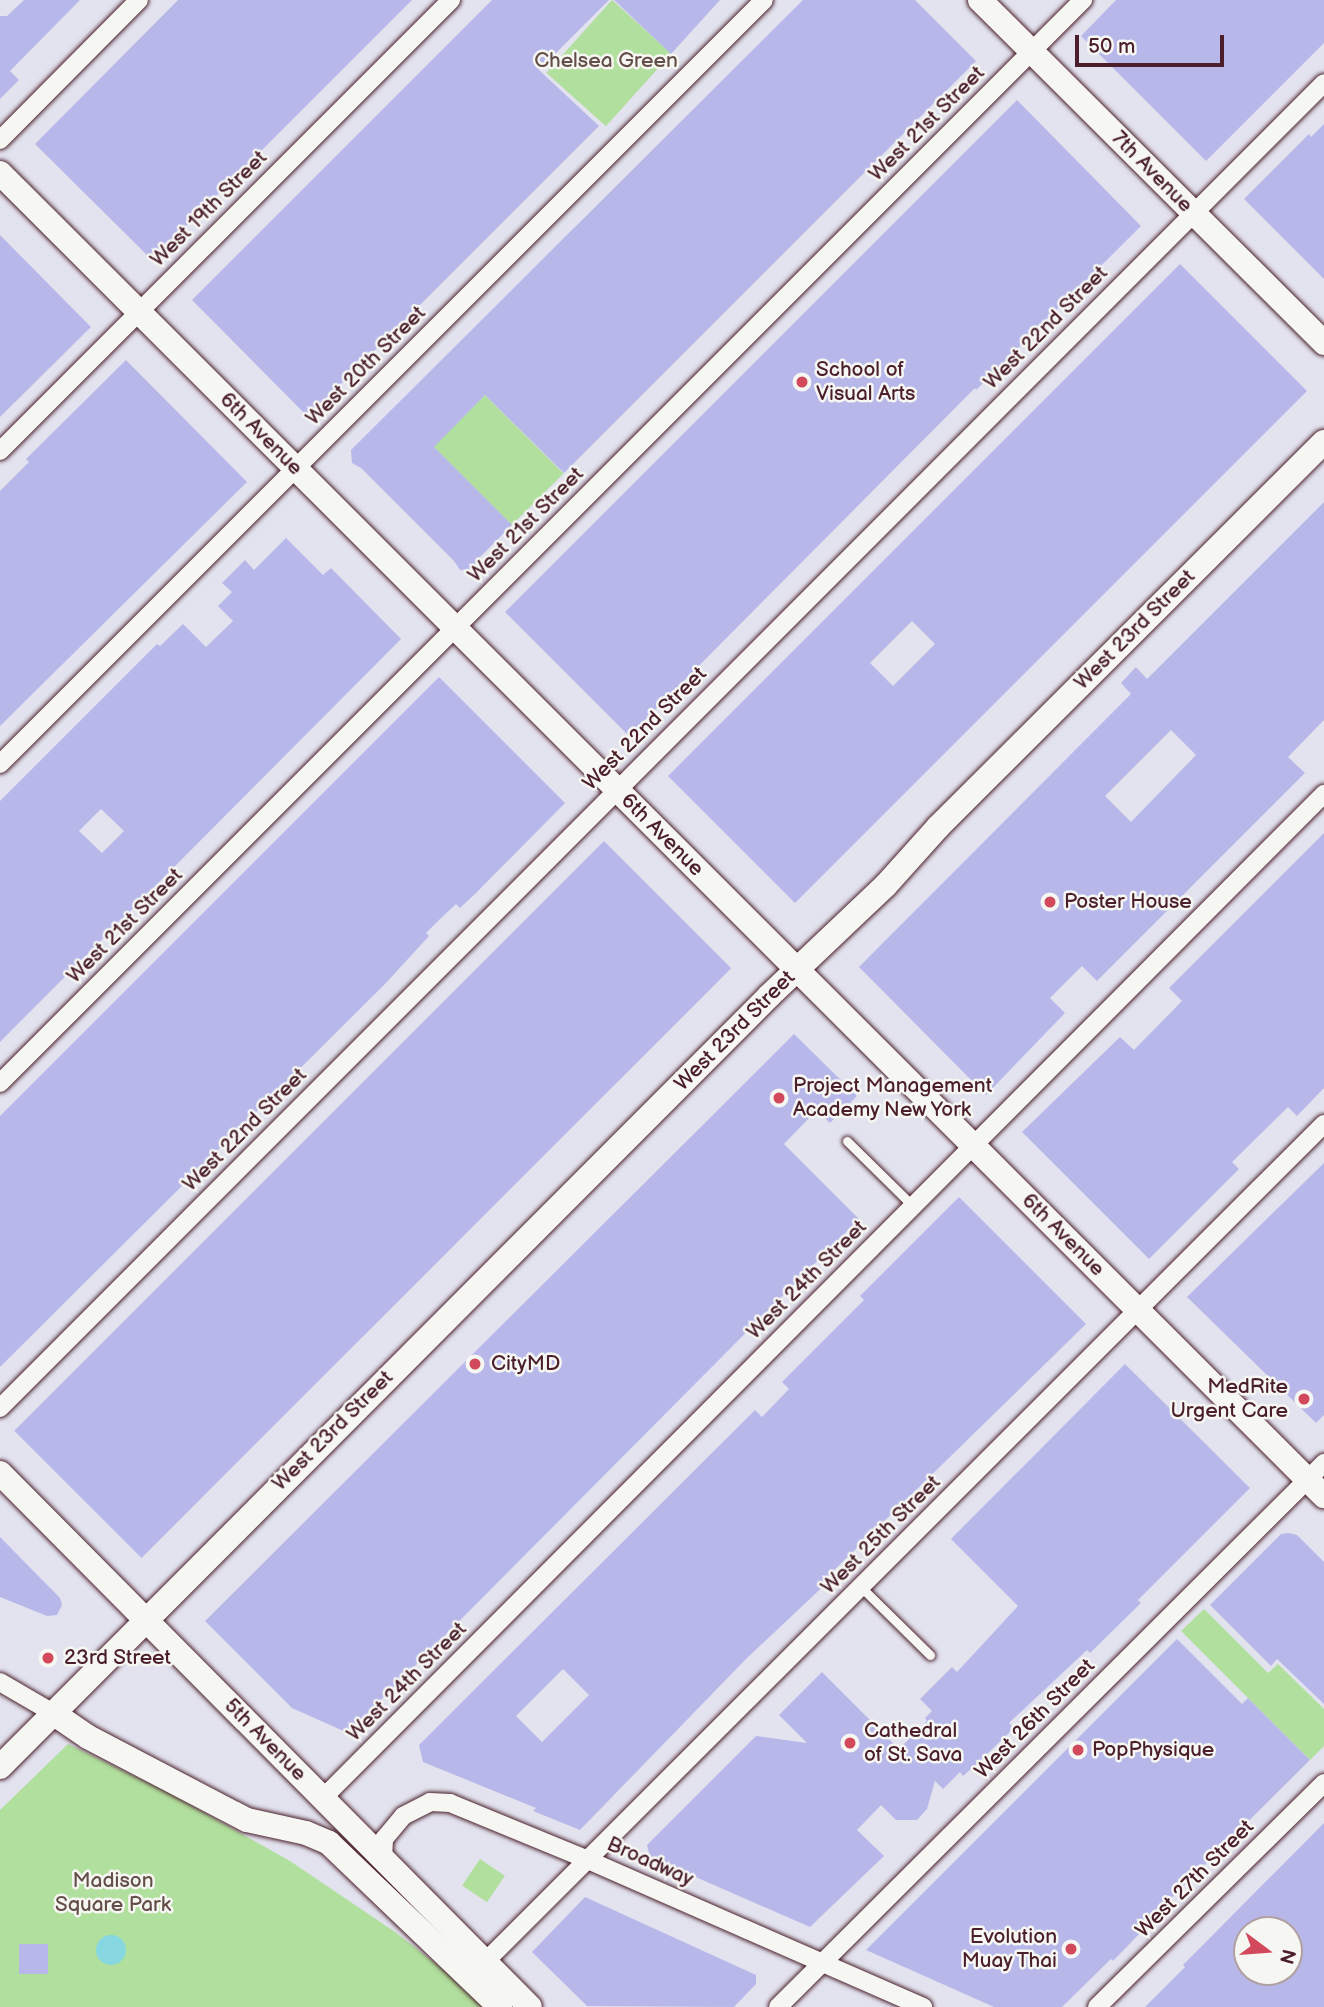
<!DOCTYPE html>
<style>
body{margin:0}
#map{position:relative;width:1324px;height:2007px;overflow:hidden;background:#e3e3ef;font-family:"Balsamiq Sans",sans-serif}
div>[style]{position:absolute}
.green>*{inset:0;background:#b1df9d;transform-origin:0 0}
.water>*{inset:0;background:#86d7df}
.round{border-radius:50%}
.building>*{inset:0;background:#b7b8e9;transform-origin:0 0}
.roads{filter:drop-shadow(0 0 2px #4a1f2b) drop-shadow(0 0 2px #4a1f2b)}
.lane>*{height:9px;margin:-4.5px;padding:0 4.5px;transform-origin:4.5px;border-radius:4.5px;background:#f6f6f2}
.street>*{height:18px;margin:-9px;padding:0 9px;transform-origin:9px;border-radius:9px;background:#f6f6f2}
.secondary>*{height:24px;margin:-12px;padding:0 12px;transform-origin:12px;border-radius:12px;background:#f6f6f2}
.dots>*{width:19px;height:19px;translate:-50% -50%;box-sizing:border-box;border:4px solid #f6f6f2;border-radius:50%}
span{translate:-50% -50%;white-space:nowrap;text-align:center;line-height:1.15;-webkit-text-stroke:5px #f6f6f2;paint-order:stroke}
.park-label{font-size:21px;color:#644f48}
.street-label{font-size:21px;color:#4a1f2b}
.poi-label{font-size:21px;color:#4a1f2b}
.left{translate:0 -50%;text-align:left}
.right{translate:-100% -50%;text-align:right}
.north{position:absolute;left:1233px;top:1916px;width:70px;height:70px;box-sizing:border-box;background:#f6f6f2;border:2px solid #b1a0a2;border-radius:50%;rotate:106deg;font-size:19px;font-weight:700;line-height:28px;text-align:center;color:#4a1f2b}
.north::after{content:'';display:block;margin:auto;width:24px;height:32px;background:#d1495b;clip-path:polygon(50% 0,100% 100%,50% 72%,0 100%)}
.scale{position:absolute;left:1075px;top:35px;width:149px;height:32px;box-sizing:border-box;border:4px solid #4a1f2b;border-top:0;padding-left:9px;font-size:21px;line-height:24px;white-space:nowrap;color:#4a1f2b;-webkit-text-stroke:5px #f6f6f2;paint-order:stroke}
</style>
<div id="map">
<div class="green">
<div style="left:612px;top:0;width:80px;height:98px;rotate:42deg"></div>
<div style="left:485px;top:395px;width:111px;height:73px;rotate:45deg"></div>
<div style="clip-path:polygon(1204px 1609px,1268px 1673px,1278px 1664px,1324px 1709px,1324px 1746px,1310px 1760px,1181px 1631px)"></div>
<div style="clip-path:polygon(68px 1744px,169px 1793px,290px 1861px,395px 1932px,492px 2007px,0 2007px,0 1810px)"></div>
<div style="left:480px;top:1859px;width:30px;height:32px;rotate:34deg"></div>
</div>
<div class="water">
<div class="round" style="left:96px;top:1935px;width:30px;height:30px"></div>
</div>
<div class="building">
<div style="clip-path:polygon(24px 0,80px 0,10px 71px,19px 80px,0 99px,0 16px,7px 16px)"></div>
<div style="clip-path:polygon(178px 0,412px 0,152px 260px,35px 144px)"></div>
<div style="clip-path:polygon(492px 0,609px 0,539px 70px,599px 126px,308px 417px,192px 300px)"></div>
<div style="clip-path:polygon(614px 0,720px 0,671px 54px)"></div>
<div style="clip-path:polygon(803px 0,915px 0,976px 61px,564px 473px,485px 395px,434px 447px,512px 525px,477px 560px,473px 569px,460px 570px,454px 561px,361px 468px,352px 463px,351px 450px)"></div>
<div style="clip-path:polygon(1116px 0,1324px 0,1324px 43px,1206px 161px,1081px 36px)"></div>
<div style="clip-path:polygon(1017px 100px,1141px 226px,976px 390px,975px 388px,629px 736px,505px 612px)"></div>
<div style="clip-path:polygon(1324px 124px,1324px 279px,1244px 199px,1309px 134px,1311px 137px)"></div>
<div style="clip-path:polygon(0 235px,91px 327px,0 417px)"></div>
<div style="clip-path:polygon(evenodd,1180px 264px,1307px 391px,795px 903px,668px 776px,1180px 264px,912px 621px,935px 644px,893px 686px,870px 663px,912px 621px)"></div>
<div style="clip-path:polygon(126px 360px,247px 482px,0 726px,0 491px,29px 462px,26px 459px)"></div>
<div style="clip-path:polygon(evenodd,1324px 502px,1324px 720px,1288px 757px,1305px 773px,1097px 981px,1082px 966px,1050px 998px,1065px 1013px,986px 1095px,859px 967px,1131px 694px,1121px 683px,1136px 667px,1147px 679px,1324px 502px,1171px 730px,1196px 755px,1131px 822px,1105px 796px,1171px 730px)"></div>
<div style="clip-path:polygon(evenodd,286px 538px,323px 575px,331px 568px,401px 639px,0 1042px,0 801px,157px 644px,160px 646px,183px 624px,206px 647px,233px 621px,218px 606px,232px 592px,222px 583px,245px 560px,254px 570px,286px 538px,101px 809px,124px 831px,102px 853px,79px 831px,101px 809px)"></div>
<div style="clip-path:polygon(439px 677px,565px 803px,476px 893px,460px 908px,456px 904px,440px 919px,426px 933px,429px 936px,386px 983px,0 1367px,0 1116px)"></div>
<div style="clip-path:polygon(1324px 833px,1324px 1088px,1297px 1116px,1288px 1107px,1232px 1162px,1239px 1169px,1149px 1259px,1022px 1132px,1120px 1037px,1134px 1050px,1182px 1001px,1169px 988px)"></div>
<div style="left:604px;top:841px;width:180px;height:834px;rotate:45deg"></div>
<div style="clip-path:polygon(794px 1034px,857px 1096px,830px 1123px,817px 1110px,784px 1144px,859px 1219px,348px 1733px,292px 1708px,205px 1621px)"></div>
<div style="clip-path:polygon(1324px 1163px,1324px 1415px,1316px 1423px,1187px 1297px)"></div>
<div style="clip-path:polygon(evenodd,959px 1197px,1086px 1324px,827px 1577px,830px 1580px,747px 1658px,580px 1830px,533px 1811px,536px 1808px,423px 1762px,419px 1745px,755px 1410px,762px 1417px,789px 1389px,782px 1382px,864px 1300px,860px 1296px,959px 1197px,563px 1669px,589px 1695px,542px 1742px,516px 1716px,563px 1669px)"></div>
<div style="clip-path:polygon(1125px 1364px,1250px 1488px,1138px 1600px,1141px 1603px,1090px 1653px,1087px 1650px,1009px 1723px,1014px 1728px,980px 1761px,963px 1776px,960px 1772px,943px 1789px,935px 1781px,927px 1809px,917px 1820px,896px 1820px,881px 1805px,857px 1830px,884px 1856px,810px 1927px,650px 1857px,647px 1845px,756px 1736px,807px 1743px,779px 1715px,822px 1672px,899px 1749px,927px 1721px,925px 1718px,932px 1711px,920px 1699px,952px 1667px,957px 1672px,1018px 1606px,951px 1539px)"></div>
<div style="clip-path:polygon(1289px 1533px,1297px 1535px,1324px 1562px,1324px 1704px,1277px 1659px,1271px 1666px,1210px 1605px,1281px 1534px)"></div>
<div style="clip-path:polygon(0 1537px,60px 1598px,62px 1605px,57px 1615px,47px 1616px,0 1597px)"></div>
<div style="clip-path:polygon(1177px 1639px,1242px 1704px,1248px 1698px,1310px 1760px,1144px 1925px,1146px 1927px,1113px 1961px,1111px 1959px,1062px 2007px,994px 2007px,866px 1950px)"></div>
<div style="clip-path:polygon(evenodd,1324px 1823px,1324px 2007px,1145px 2007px,1185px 1967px,1183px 1965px,1324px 1823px,1247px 1930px,1289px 1930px,1289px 1972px,1247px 1972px,1247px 1930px)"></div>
<div style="clip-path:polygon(585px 1897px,756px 1975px,756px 1984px,734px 2007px,587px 2006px,532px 1952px)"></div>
<div style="left:19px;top:1944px;width:29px;height:30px"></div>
</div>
<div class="roads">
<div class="lane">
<div style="left:847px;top:1141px;width:93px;rotate:44.6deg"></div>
<div style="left:861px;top:1587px;width:97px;rotate:44.6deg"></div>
</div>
<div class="street">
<div style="left:0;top:140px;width:197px;rotate:-45.2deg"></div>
<div style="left:0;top:451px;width:638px;rotate:-45deg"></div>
<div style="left:0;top:764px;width:1080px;rotate:-45deg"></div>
<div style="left:0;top:1083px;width:1532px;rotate:-45deg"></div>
<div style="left:0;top:1408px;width:1873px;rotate:-45.02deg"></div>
<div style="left:0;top:1682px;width:61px;rotate:30.3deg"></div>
<div style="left:323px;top:1798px;width:1418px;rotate:-45.09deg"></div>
<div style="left:383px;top:1859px;width:20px;rotate:-87deg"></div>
<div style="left:384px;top:1839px;width:30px;rotate:-50deg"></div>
<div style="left:403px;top:1816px;width:30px;rotate:-27deg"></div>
<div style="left:430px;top:1802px;width:20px;rotate:3deg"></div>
<div style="left:450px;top:1803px;width:149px;rotate:22.4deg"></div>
<div style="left:588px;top:1860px;width:366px;rotate:23.7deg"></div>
<div style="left:477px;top:1970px;width:1197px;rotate:-44.97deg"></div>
<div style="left:778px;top:2007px;width:771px;rotate:-44.89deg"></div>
<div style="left:1097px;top:2007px;width:319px;rotate:-44.6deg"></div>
</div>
<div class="secondary">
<div style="left:980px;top:0;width:486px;rotate:44.9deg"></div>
<div style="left:0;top:173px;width:1872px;rotate:44.98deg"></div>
<div style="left:0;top:1473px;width:752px;rotate:45.22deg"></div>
<div style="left:53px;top:1713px;width:42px;rotate:34.4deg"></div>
<div style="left:88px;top:1737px;width:179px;rotate:27.6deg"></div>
<div style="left:247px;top:1820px;width:60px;rotate:12.4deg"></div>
<div style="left:306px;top:1833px;width:25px;rotate:23deg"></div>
<div style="left:329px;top:1843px;width:237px;rotate:43.8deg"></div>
<div style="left:0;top:1767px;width:1089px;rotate:-45.07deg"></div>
<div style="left:769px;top:996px;width:161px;rotate:-43.5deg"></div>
<div style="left:886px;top:885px;width:78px;rotate:-48.1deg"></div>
<div style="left:938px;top:827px;width:545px;rotate:-44.93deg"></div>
</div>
</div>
<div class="dots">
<div style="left:802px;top:382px;background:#d1495b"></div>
<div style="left:1050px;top:902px;background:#d1495b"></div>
<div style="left:779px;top:1098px;background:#d1495b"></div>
<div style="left:475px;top:1364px;background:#d1495b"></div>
<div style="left:1304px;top:1399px;background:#d1495b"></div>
<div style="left:48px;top:1658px;background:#d1495b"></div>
<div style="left:850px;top:1743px;background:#d1495b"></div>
<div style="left:1078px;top:1750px;background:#d1495b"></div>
<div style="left:1071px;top:1949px;background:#d1495b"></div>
</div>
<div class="park-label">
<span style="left:606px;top:61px">Chelsea Green</span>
<span style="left:113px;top:1893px">Madison<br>Square Park</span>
</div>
<div class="street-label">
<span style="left:927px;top:124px;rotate:-45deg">West 21st Street</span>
<span style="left:1152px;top:172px;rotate:45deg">7th Avenue</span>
<span style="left:209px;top:209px;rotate:-45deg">West 19th Street</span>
<span style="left:1046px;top:328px;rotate:-45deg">West 22nd Street</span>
<span style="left:366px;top:366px;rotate:-45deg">West 20th Street</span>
<span style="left:261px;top:434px;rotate:45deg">6th Avenue</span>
<span style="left:526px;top:525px;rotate:-45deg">West 21st Street</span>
<span style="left:1135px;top:630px;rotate:-45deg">West 23rd Street</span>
<span style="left:645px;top:729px;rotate:-45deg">West 22nd Street</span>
<span style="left:662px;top:835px;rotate:45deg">6th Avenue</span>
<span style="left:125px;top:926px;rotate:-45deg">West 21st Street</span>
<span style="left:735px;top:1031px;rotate:-45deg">West 23rd Street</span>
<span style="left:245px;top:1130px;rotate:-45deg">West 22nd Street</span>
<span style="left:1063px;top:1235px;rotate:45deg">6th Avenue</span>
<span style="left:807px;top:1280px;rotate:-45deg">West 24th Street</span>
<span style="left:333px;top:1431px;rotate:-45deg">West 23rd Street</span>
<span style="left:881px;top:1535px;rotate:-45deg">West 25th Street</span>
<span style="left:407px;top:1682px;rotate:-45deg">West 24th Street</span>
<span style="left:1035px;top:1719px;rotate:-45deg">West 26th Street</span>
<span style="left:265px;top:1740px;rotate:45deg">5th Avenue</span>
<span style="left:650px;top:1862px;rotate:24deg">Broadway</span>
<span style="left:1195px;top:1879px;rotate:-45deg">West 27th Street</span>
</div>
<div class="poi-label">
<span class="left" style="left:816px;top:382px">School of<br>Visual Arts</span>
<span class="left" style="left:1064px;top:902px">Poster House</span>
<span class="left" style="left:793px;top:1098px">Project Management<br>Academy New York</span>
<span class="left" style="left:491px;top:1364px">CityMD</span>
<span class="right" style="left:1288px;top:1399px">MedRite<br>Urgent Care</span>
<span class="left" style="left:64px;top:1658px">23rd Street</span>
<span class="left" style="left:864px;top:1743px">Cathedral<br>of St. Sava</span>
<span class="left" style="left:1092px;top:1750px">PopPhysique</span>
<span class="right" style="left:1057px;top:1949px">Evolution<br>Muay Thai</span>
</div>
<div class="north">N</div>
<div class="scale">50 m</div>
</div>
